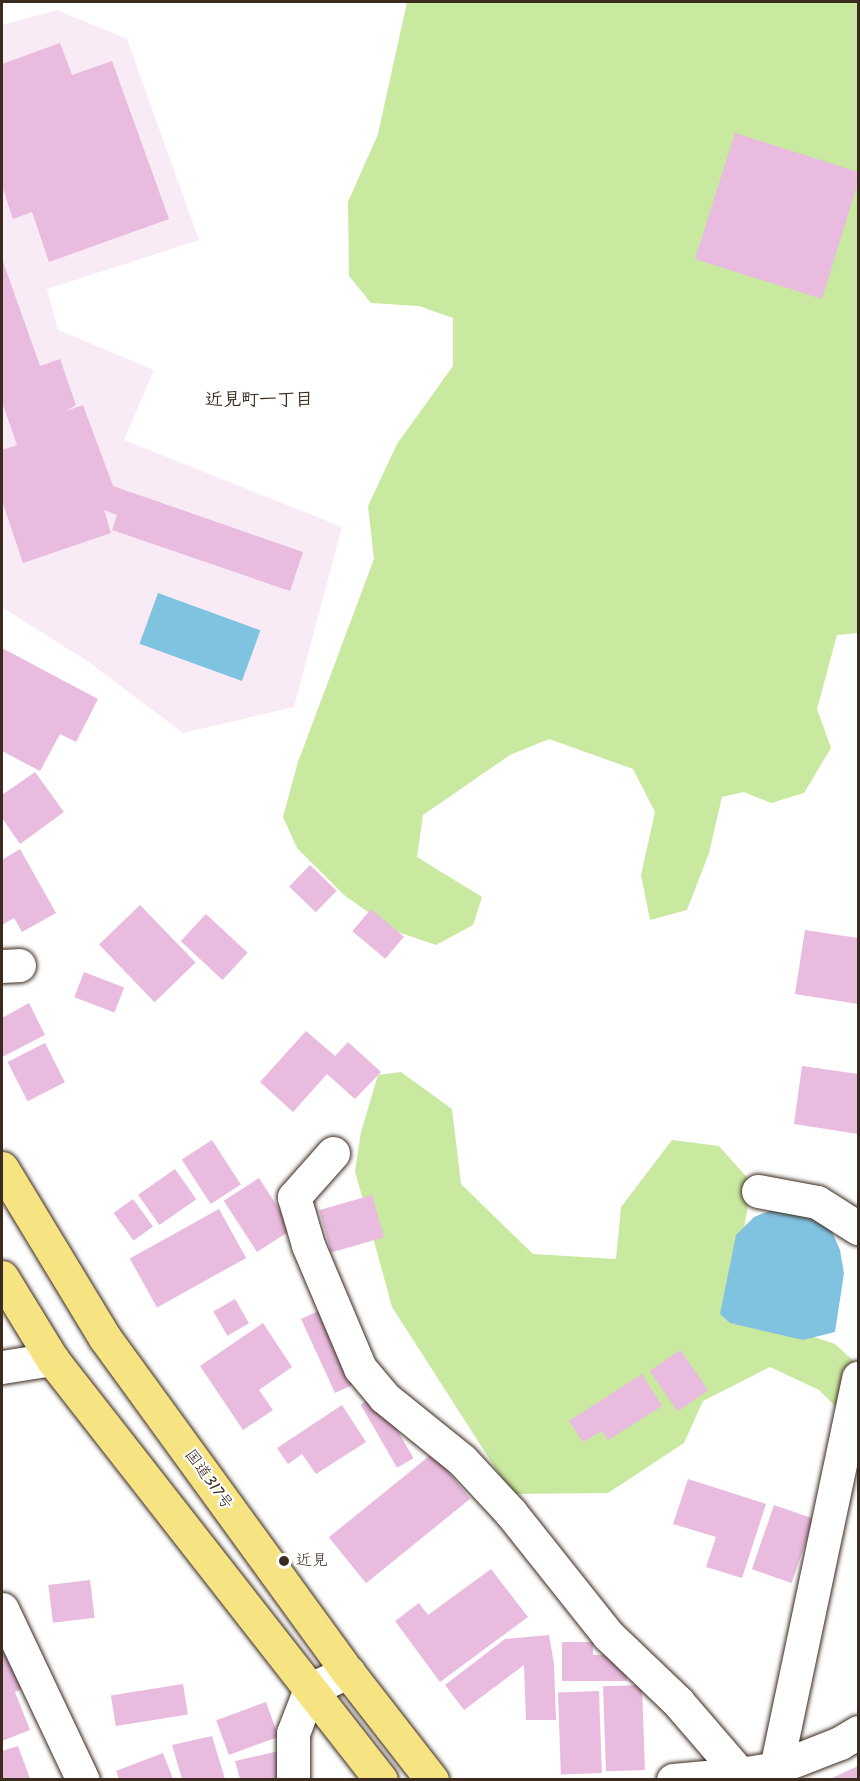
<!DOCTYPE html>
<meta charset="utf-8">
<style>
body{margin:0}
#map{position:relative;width:860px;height:1781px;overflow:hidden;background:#fff;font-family:Kalam,"Klee One",sans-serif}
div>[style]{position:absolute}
.built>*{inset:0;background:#f8ebf5}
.green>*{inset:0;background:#c9e8a0}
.water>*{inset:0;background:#80c3e1;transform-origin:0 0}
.building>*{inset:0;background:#e8bbdf;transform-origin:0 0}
.roads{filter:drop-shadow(0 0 2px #3b2a1e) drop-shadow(0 0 2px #3b2a1e)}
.minor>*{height:33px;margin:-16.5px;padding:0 16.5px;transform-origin:16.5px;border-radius:16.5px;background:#fff}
.trunk>*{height:33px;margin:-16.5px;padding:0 16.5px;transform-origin:16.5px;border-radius:16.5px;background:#f6e381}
.dots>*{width:16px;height:16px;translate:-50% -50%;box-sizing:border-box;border:3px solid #fff;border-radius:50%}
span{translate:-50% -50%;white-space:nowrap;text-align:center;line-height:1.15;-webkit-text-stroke:4.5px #fff;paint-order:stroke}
.street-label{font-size:16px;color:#3b2a1e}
.poi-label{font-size:16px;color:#3b2a1e}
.left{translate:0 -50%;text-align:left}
.neighbourhood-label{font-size:18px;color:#3b2a1e;font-weight:700}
.frame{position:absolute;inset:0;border:3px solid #3b2a1e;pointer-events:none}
</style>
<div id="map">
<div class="built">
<div style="clip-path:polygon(57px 10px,127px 39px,199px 240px,47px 289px,58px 330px,154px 370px,124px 440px,342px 527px,294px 707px,183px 733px,90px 663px,2px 607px,2px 25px)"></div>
</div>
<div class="green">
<div style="clip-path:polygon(407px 2px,858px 2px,858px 633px,837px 635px,817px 709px,831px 748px,804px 793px,771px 803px,744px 792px,722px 797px,709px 853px,687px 910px,650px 920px,641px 875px,655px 812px,633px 769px,549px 739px,510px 755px,423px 815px,417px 857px,482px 897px,473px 925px,436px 945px,395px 931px,344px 895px,297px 848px,283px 817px,298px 762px,374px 559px,368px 506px,397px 444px,453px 366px,453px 318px,419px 306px,371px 303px,349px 276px,348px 202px,378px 134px)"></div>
<div style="clip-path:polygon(401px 1072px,452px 1109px,461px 1184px,533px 1254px,616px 1259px,621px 1207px,672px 1140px,719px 1146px,752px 1183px,730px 1309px,835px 1344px,858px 1365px,858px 1429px,819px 1390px,770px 1367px,703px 1401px,684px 1443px,608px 1493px,512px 1494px,392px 1307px,355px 1171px,361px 1132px,378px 1075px)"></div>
</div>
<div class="water">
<div style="left:158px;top:593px;width:109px;height:54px;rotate:20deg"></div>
<div style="clip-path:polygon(772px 1210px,817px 1219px,830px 1227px,840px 1250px,844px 1273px,835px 1332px,803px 1340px,730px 1323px,720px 1314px,736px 1235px,754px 1217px)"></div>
</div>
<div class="building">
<div style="clip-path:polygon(60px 43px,72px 75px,112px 61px,169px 219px,49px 262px,32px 212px,13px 219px,2px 186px,2px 64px)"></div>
<div style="clip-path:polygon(735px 133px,858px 172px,858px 182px,822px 299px,695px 259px)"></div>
<div style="clip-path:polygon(2px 259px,40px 366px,60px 359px,76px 405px,66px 411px,83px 405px,113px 486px,303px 552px,290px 591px,112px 530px,117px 515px,104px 510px,111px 533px,23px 563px,2px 501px,2px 450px,17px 445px,2px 402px)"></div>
<div style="clip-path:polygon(2px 648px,98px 699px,76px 742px,60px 734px,40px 771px,2px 751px)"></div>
<div style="clip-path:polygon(35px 772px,64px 812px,20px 844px,2px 818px,2px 795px)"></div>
<div style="clip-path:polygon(20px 849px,56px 913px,22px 932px,14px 918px,2px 925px,2px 860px)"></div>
<div style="left:310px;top:865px;width:37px;height:30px;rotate:44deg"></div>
<div style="left:140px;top:905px;width:80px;height:57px;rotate:46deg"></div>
<div style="left:371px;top:909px;width:43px;height:29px;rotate:40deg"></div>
<div style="left:206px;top:914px;width:57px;height:37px;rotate:43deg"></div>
<div style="clip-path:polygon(805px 930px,858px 938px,858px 1004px,795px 994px)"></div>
<div style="left:84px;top:972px;width:43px;height:27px;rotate:21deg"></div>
<div style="clip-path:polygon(29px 1003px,45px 1035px,2px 1057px,2px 1018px)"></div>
<div style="clip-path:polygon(306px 1031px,335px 1056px,348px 1042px,381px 1072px,355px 1099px,327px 1074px,293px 1112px,260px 1082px)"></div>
<div style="left:45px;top:1043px;width:44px;height:42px;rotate:63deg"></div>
<div style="clip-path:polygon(802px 1066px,858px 1074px,858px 1134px,794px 1124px)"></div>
<div style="left:212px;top:1140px;width:53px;height:36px;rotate:57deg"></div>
<div style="left:175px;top:1169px;width:37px;height:45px;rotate:55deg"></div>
<div style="left:259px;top:1178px;width:61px;height:42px;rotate:57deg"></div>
<div style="left:372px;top:1195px;width:44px;height:55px;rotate:74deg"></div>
<div style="left:133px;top:1199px;width:34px;height:24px;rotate:54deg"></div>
<div style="left:219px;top:1209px;width:56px;height:102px;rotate:61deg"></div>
<div style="left:235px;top:1299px;width:28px;height:25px;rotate:60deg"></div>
<div style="clip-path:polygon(329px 1306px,357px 1383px,335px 1393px,301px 1319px)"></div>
<div style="clip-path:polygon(263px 1323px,292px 1367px,259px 1390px,273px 1410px,243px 1430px,200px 1366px)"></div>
<div style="left:680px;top:1350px;width:49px;height:37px;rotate:55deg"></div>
<div style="clip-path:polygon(642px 1374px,662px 1406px,608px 1440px,602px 1431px,583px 1442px,569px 1421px)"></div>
<div style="left:377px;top:1395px;width:73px;height:19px;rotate:60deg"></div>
<div style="clip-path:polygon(342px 1405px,366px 1442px,316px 1474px,302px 1454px,288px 1464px,277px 1448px)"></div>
<div style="left:433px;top:1453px;width:59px;height:134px;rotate:51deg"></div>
<div style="clip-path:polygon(688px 1479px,766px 1504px,742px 1578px,706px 1567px,716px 1537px,673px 1524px)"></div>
<div style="left:774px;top:1505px;width:42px;height:68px;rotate:19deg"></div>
<div style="clip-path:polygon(491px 1569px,528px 1617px,440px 1682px,395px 1621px,419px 1603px,428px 1615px)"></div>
<div style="left:90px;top:1580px;width:38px;height:42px;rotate:83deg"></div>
<div style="clip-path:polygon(549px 1635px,554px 1664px,556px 1720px,526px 1720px,524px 1665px,464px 1710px,445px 1685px,505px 1639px)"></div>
<div style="clip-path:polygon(562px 1642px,593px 1642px,593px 1655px,627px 1654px,627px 1681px,562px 1681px)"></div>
<div style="clip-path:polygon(2px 1646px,26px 1687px,15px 1692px,30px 1730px,2px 1741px)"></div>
<div style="left:183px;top:1684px;width:31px;height:73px;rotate:81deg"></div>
<div style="left:642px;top:1685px;width:85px;height:39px;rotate:88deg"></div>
<div style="left:599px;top:1691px;width:82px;height:41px;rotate:88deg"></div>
<div style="left:266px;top:1702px;width:37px;height:53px;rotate:70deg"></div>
<div style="clip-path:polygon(212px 1736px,225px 1779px,182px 1779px,172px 1745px)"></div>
<div style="clip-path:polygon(18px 1746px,30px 1779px,2px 1779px,2px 1751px)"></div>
<div style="clip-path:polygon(279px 1751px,287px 1779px,240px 1779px,235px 1761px)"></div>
<div style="clip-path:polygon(163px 1753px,173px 1779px,119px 1779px,116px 1771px)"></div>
<div style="clip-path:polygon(858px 1766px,858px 1779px,830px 1779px)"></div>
</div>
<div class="roads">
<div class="minor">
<div style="left:2px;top:966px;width:17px;rotate:-3deg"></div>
<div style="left:333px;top:1153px;width:59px;rotate:131.6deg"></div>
<div style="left:294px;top:1197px;width:50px;rotate:73.7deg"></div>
<div style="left:308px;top:1245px;width:134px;rotate:67.1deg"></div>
<div style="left:360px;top:1368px;width:38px;rotate:50deg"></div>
<div style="left:384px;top:1397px;width:100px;rotate:38.9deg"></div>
<div style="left:462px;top:1460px;width:72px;rotate:47.2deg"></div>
<div style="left:511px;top:1513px;width:156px;rotate:51.5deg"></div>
<div style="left:608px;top:1635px;width:97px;rotate:43.7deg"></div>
<div style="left:678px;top:1702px;width:95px;rotate:49.3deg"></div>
<div style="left:758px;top:1191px;width:60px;rotate:10.6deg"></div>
<div style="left:817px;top:1202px;width:49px;rotate:32.4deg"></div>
<div style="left:2px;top:1367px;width:51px;rotate:-9.1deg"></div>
<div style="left:2px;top:1609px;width:189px;rotate:64.7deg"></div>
<div style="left:776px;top:1768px;width:399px;rotate:-78.1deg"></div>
<div style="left:293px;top:1780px;width:47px;rotate:-90deg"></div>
<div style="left:293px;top:1733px;width:47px;rotate:-68.9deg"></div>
<div style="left:310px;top:1689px;width:42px;rotate:-24.1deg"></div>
<div style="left:673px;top:1780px;width:67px;rotate:-5.1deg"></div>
<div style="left:740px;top:1774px;width:36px;rotate:-9deg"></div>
<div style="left:776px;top:1768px;width:69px;rotate:-21.3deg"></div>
<div style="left:840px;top:1743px;width:21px;rotate:-31deg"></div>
</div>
<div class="trunk">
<div style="left:2px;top:1168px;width:199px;rotate:58.8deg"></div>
<div style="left:105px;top:1338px;width:413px;rotate:54deg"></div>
<div style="left:348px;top:1672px;width:137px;rotate:52.1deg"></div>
<div style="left:2px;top:1277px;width:96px;rotate:58.6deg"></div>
<div style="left:52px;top:1359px;width:534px;rotate:51.99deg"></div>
</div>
</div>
<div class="dots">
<div style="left:284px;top:1561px;background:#3b2a1e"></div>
</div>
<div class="street-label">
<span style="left:208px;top:1480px;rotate:54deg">国道317号</span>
</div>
<div class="poi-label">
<span class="left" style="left:296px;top:1561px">近見</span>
</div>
<div class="neighbourhood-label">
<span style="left:259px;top:401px">近見町一丁目</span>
</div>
<div class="frame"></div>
</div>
